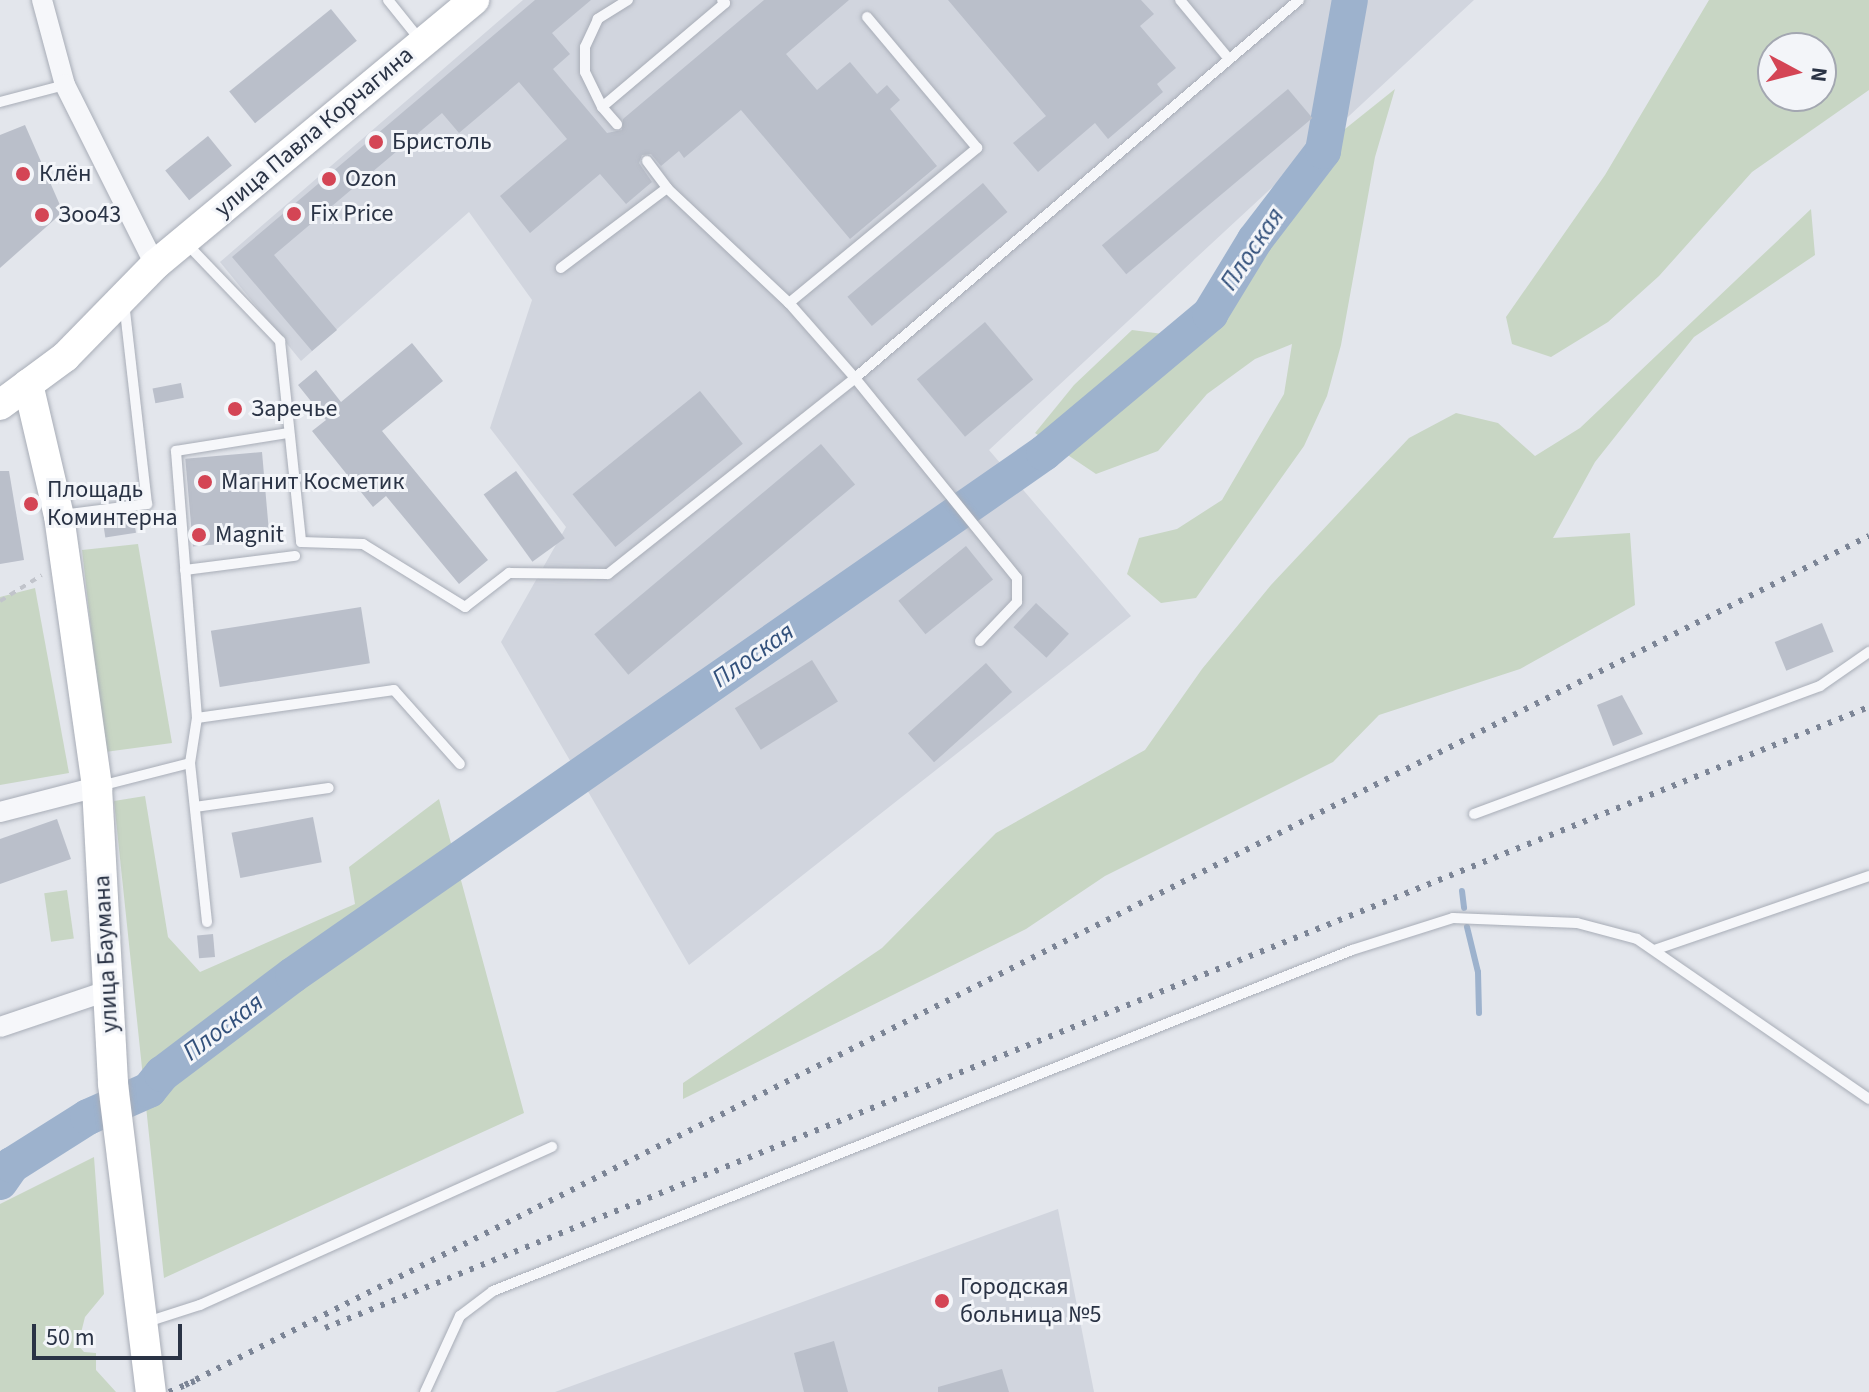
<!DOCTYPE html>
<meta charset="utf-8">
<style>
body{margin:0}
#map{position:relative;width:1869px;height:1392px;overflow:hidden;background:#e3e6ec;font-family:"Source Sans 3",sans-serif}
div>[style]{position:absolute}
.built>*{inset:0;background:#d1d5de}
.green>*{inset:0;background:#c8d6c4;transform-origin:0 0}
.stream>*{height:6px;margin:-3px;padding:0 3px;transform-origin:3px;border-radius:3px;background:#9db2cd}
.river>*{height:36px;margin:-18px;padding:0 18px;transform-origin:18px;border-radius:18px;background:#9db2cd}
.building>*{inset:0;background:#babfca;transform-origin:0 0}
.path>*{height:4px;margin-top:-2px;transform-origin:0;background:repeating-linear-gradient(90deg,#c1c4cb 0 6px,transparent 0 12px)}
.roads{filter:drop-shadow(0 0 2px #a8adb7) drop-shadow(0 0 2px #a8adb7)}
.lane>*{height:10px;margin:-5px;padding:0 5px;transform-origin:5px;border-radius:5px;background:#f6f7fa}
.street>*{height:20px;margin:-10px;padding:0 10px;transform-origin:10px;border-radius:10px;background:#f6f7fa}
.secondary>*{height:30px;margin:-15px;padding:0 15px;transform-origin:15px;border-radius:15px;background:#fff}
.rail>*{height:6px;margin-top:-3px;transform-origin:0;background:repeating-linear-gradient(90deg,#7c8596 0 4px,transparent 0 12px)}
.dots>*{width:22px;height:22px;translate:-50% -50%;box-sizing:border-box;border:4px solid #f3f5f9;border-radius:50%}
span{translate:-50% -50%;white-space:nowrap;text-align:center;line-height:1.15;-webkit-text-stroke:6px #f3f5f9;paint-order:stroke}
.street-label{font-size:24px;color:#2a3345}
.poi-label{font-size:24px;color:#2a3345}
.left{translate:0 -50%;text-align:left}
.water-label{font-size:26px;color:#32507b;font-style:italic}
.north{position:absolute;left:1757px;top:32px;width:80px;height:80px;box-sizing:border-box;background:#f3f5f9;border:2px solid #a3a7b1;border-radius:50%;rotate:97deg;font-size:22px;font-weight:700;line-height:32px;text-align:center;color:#2a3345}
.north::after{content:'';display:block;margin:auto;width:28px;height:36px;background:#d44555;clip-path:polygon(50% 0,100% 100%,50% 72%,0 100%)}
.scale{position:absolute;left:32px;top:1324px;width:150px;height:36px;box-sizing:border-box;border:4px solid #2a3345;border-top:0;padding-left:10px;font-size:24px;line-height:28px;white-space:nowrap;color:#2a3345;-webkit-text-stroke:6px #f3f5f9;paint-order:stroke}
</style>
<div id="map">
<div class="built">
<div style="clip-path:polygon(523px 0,1474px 0,989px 450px,1131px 616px,689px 965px,501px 642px,566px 527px,490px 428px,532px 300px,469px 212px,301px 361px,220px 262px)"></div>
<div style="clip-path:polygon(1058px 1209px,1094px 1392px,555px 1392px)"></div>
</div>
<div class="green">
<div style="clip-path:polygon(evenodd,1709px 0,1869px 0,1869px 90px,1752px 172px,1659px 276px,1608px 322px,1551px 357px,1512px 344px,1506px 317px,1605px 175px,1709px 0,1773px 48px,1821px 48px,1821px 96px,1773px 96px,1773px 48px)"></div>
<div style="clip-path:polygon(1395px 89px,1375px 157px,1341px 345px,1327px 396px,1304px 446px,1196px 598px,1161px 603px,1127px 574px,1139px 538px,1177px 529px,1222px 500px,1284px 394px,1292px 344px,1255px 359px,1207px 394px,1158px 451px,1096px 474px,1035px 433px,1074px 385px,1132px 330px,1163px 334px,1205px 306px,1232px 253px,1295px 169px)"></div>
<div style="clip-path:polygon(1811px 209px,1815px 255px,1694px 337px,1595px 462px,1553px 538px,1630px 533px,1635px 605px,1520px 669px,1379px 715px,1333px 762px,1105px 876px,1026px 929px,683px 1099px,683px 1083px,882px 948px,996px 833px,1145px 750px,1202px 669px,1271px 585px,1409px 438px,1456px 413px,1498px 423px,1535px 456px,1580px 428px)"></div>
<div style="clip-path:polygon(138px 544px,172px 743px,105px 752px,82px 550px)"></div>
<div style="clip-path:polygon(35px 588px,69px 773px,0 785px,0 597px)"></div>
<div style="clip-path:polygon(145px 796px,168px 937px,200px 972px,355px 904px,349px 867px,439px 799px,524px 1113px,164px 1278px,114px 801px)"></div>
<div style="left:67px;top:890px;width:49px;height:23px;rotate:82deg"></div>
<div style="clip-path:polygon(94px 1157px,104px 1294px,85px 1317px,78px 1345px,84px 1352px,96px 1353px,96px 1370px,116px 1392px,0 1392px,0 1204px)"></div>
</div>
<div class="stream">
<div style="left:1462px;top:891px;width:17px;rotate:83deg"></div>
<div style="left:1467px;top:927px;width:46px;rotate:76.3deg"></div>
<div style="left:1478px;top:972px;width:41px;rotate:88.6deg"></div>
</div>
<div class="river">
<div style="left:0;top:1182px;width:21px;rotate:-55deg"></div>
<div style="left:12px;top:1165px;width:90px;rotate:-32.3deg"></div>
<div style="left:88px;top:1117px;width:67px;rotate:-23.9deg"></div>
<div style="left:149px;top:1090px;width:21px;rotate:-51deg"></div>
<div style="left:162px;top:1074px;width:164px;rotate:-37.1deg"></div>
<div style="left:293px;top:975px;width:915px;rotate:-34.8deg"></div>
<div style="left:1044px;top:453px;width:217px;rotate:-39.9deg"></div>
<div style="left:1210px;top:314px;width:87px;rotate:-58.7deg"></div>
<div style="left:1255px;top:240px;width:112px;rotate:-52.6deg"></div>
<div style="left:1323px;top:151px;width:153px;rotate:-79.9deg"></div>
</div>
<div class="building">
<div style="clip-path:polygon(535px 0,591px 0,552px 33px,570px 54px,553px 69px,607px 133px,622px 130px,623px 119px,764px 0,849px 0,786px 54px,817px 90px,850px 62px,877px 94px,887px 85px,900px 100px,890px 109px,937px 166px,850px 239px,741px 110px,684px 158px,679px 151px,661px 166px,651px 154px,642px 155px,639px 163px,652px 182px,626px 204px,600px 174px,530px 233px,500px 196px,567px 139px,519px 82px,459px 133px,442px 113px,274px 255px,337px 330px,312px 351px,232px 257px)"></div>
<div style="clip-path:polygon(948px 0,1141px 0,1154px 14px,1140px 26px,1176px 68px,1157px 84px,1163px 92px,1108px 139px,1095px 123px,1038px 172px,1013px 143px,1046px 116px)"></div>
<div style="left:331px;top:9px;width:41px;height:131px;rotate:51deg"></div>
<div style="left:1288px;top:89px;width:38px;height:243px;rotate:50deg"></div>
<div style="clip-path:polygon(25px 125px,63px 212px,0 268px,0 135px)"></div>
<div style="left:208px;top:136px;width:38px;height:55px;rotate:51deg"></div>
<div style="left:983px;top:183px;width:38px;height:177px;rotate:50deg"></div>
<div style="left:985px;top:322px;width:75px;height:89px;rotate:50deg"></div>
<div style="clip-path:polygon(412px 343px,443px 381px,382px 431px,488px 560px,459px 584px,386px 496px,373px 507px,312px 431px,326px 420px,298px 385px,316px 370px,341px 402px)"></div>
<div style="left:181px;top:383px;width:15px;height:29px;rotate:79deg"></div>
<div style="left:700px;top:391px;width:68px;height:164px;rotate:51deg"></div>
<div style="left:821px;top:444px;width:53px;height:296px;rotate:50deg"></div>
<div style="left:262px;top:452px;width:88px;height:77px;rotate:85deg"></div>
<div style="clip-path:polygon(0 471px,9px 471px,24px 560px,0 564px)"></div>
<div style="left:516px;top:471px;width:83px;height:40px;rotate:54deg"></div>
<div style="left:133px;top:514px;width:19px;height:31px;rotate:81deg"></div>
<div style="left:966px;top:546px;width:43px;height:87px;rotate:51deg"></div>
<div style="left:1036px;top:603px;width:45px;height:33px;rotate:43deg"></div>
<div style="left:361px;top:607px;width:57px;height:152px;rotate:81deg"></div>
<div style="left:1822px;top:623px;width:31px;height:51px;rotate:68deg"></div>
<div style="left:812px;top:660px;width:49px;height:91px;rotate:58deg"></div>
<div style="left:986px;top:663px;width:39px;height:105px;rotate:48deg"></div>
<div style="clip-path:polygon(1622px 695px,1643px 734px,1613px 746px,1597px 705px)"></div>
<div style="left:313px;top:817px;width:46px;height:83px;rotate:79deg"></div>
<div style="clip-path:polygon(57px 819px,71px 859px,0 884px,0 839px)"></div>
<div style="left:213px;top:934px;width:23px;height:16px;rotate:85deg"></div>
<div style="clip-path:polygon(834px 1341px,848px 1392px,804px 1392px,794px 1353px)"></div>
<div style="clip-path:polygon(1002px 1369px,1009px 1392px,938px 1392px,938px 1387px)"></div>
</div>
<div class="path">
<div style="left:0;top:601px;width:49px;rotate:-31.8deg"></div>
</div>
<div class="roads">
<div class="lane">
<div style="left:388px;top:0;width:53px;rotate:51.2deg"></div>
<div style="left:628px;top:0;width:36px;rotate:148deg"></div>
<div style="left:598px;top:19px;width:31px;rotate:115deg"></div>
<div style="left:585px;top:47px;width:25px;rotate:90deg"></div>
<div style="left:585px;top:72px;width:39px;rotate:64deg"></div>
<div style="left:602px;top:107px;width:161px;rotate:-40.2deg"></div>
<div style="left:725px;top:3px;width:4px;rotate:-135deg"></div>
<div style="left:1180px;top:0;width:77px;rotate:50.3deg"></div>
<div style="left:0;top:102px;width:67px;rotate:-14.7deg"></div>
<div style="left:602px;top:107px;width:23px;rotate:49deg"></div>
<div style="left:647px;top:161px;width:34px;rotate:53deg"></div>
<div style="left:186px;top:243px;width:136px;rotate:46.2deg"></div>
<div style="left:280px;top:341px;width:202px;rotate:84deg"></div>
<div style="left:301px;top:542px;width:62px;rotate:1.8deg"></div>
<div style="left:363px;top:544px;width:120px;rotate:31.7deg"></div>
<div style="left:465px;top:607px;width:56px;rotate:-37.7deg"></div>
<div style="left:509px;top:573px;width:99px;rotate:0.6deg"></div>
<div style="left:608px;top:574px;width:315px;rotate:-38.4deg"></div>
<div style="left:855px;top:378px;width:100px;rotate:-131.3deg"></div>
<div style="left:789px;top:303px;width:168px;rotate:-136.7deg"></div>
<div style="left:667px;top:188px;width:133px;rotate:143deg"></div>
<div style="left:789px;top:303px;width:244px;rotate:-39.5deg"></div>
<div style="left:977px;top:148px;width:171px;rotate:-130deg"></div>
<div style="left:61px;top:515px;width:87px;rotate:-7.3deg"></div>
<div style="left:147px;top:504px;width:202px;rotate:-96.5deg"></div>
<div style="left:185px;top:570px;width:111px;rotate:-7.3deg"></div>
<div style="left:980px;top:641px;width:54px;rotate:-46.5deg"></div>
<div style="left:1017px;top:602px;width:24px;rotate:-90deg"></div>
<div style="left:1017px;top:578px;width:257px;rotate:-129deg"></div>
<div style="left:855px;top:378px;width:583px;rotate:-40.41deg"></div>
<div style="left:197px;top:718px;width:199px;rotate:-8.1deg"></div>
<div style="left:394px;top:690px;width:99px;rotate:48.3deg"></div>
<div style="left:190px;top:763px;width:160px;rotate:83.9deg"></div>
<div style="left:100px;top:786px;width:93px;rotate:-14.3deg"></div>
<div style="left:190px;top:763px;width:46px;rotate:-81.2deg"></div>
<div style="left:197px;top:718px;width:268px;rotate:-94.5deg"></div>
<div style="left:176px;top:451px;width:114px;rotate:-9.1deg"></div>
<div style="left:195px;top:807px;width:135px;rotate:-8.1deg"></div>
<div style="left:1474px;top:814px;width:369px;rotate:-20.3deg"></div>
<div style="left:1820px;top:686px;width:60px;rotate:-34.8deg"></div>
<div style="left:1657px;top:949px;width:224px;rotate:-19deg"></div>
<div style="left:147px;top:1322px;width:56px;rotate:-17.8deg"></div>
<div style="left:200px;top:1305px;width:386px;rotate:-24.2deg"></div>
<div style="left:425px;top:1392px;width:84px;rotate:-65.3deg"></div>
<div style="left:460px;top:1316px;width:41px;rotate:-37.1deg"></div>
<div style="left:493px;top:1291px;width:924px;rotate:-21.65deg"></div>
<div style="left:1352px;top:950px;width:106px;rotate:-17.6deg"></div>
<div style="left:1453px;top:918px;width:124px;rotate:2.3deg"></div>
<div style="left:1577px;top:923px;width:62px;rotate:14.9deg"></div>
<div style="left:1637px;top:939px;width:282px;rotate:34.6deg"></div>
</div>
<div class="street">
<div style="left:42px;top:0;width:88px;rotate:74.9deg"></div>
<div style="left:65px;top:85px;width:201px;rotate:63.4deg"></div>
<div style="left:0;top:812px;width:100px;rotate:-14.5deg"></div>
<div style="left:0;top:1027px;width:113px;rotate:-18.6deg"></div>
</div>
<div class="secondary">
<div style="left:28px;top:384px;width:136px;rotate:76.8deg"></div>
<div style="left:59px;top:516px;width:274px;rotate:82deg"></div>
<div style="left:97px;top:787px;width:297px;rotate:86.9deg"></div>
<div style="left:113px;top:1084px;width:310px;rotate:83deg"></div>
<div style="left:0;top:405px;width:81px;rotate:-36.4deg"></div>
<div style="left:65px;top:357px;width:129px;rotate:-45.6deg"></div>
<div style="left:155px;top:265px;width:415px;rotate:-39.7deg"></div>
</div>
</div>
<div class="rail">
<div style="left:325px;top:1328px;width:1664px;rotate:-21.91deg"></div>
<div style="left:185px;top:1385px;width:1886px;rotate:-26.76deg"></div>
<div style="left:169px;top:1392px;width:28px;rotate:-23deg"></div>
</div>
<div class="dots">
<div style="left:376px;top:142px;background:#d44555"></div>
<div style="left:23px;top:174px;background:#d44555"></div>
<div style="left:329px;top:179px;background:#d44555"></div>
<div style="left:294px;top:214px;background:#d44555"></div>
<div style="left:42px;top:215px;background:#d44555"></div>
<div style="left:235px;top:409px;background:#d44555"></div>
<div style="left:205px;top:482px;background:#d44555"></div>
<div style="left:31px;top:504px;background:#d44555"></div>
<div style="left:199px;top:535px;background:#d44555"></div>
<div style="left:942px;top:1301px;background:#d44555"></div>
</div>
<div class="street-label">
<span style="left:314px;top:132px;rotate:-40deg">улица Павла Корчагина</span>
<span style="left:106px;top:954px;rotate:-93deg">улица Баумана</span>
</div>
<div class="poi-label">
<span class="left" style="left:392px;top:142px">Бристоль</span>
<span class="left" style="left:39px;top:174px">Клён</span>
<span class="left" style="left:345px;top:179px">Ozon</span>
<span class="left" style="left:310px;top:214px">Fix Price</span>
<span class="left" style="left:58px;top:215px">Зоо43</span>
<span class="left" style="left:251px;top:409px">Заречье</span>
<span class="left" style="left:221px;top:482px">Магнит Косметик</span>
<span class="left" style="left:47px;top:504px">Площадь<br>Коминтерна</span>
<span class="left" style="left:215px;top:535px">Magnit</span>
<span class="left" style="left:960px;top:1301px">Городская<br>больница №5</span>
</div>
<div class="water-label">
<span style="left:1252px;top:249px;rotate:-56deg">Плоская</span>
<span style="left:753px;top:655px;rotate:-35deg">Плоская</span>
<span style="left:223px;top:1027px;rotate:-37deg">Плоская</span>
</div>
<div class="north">N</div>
<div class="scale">50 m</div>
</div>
